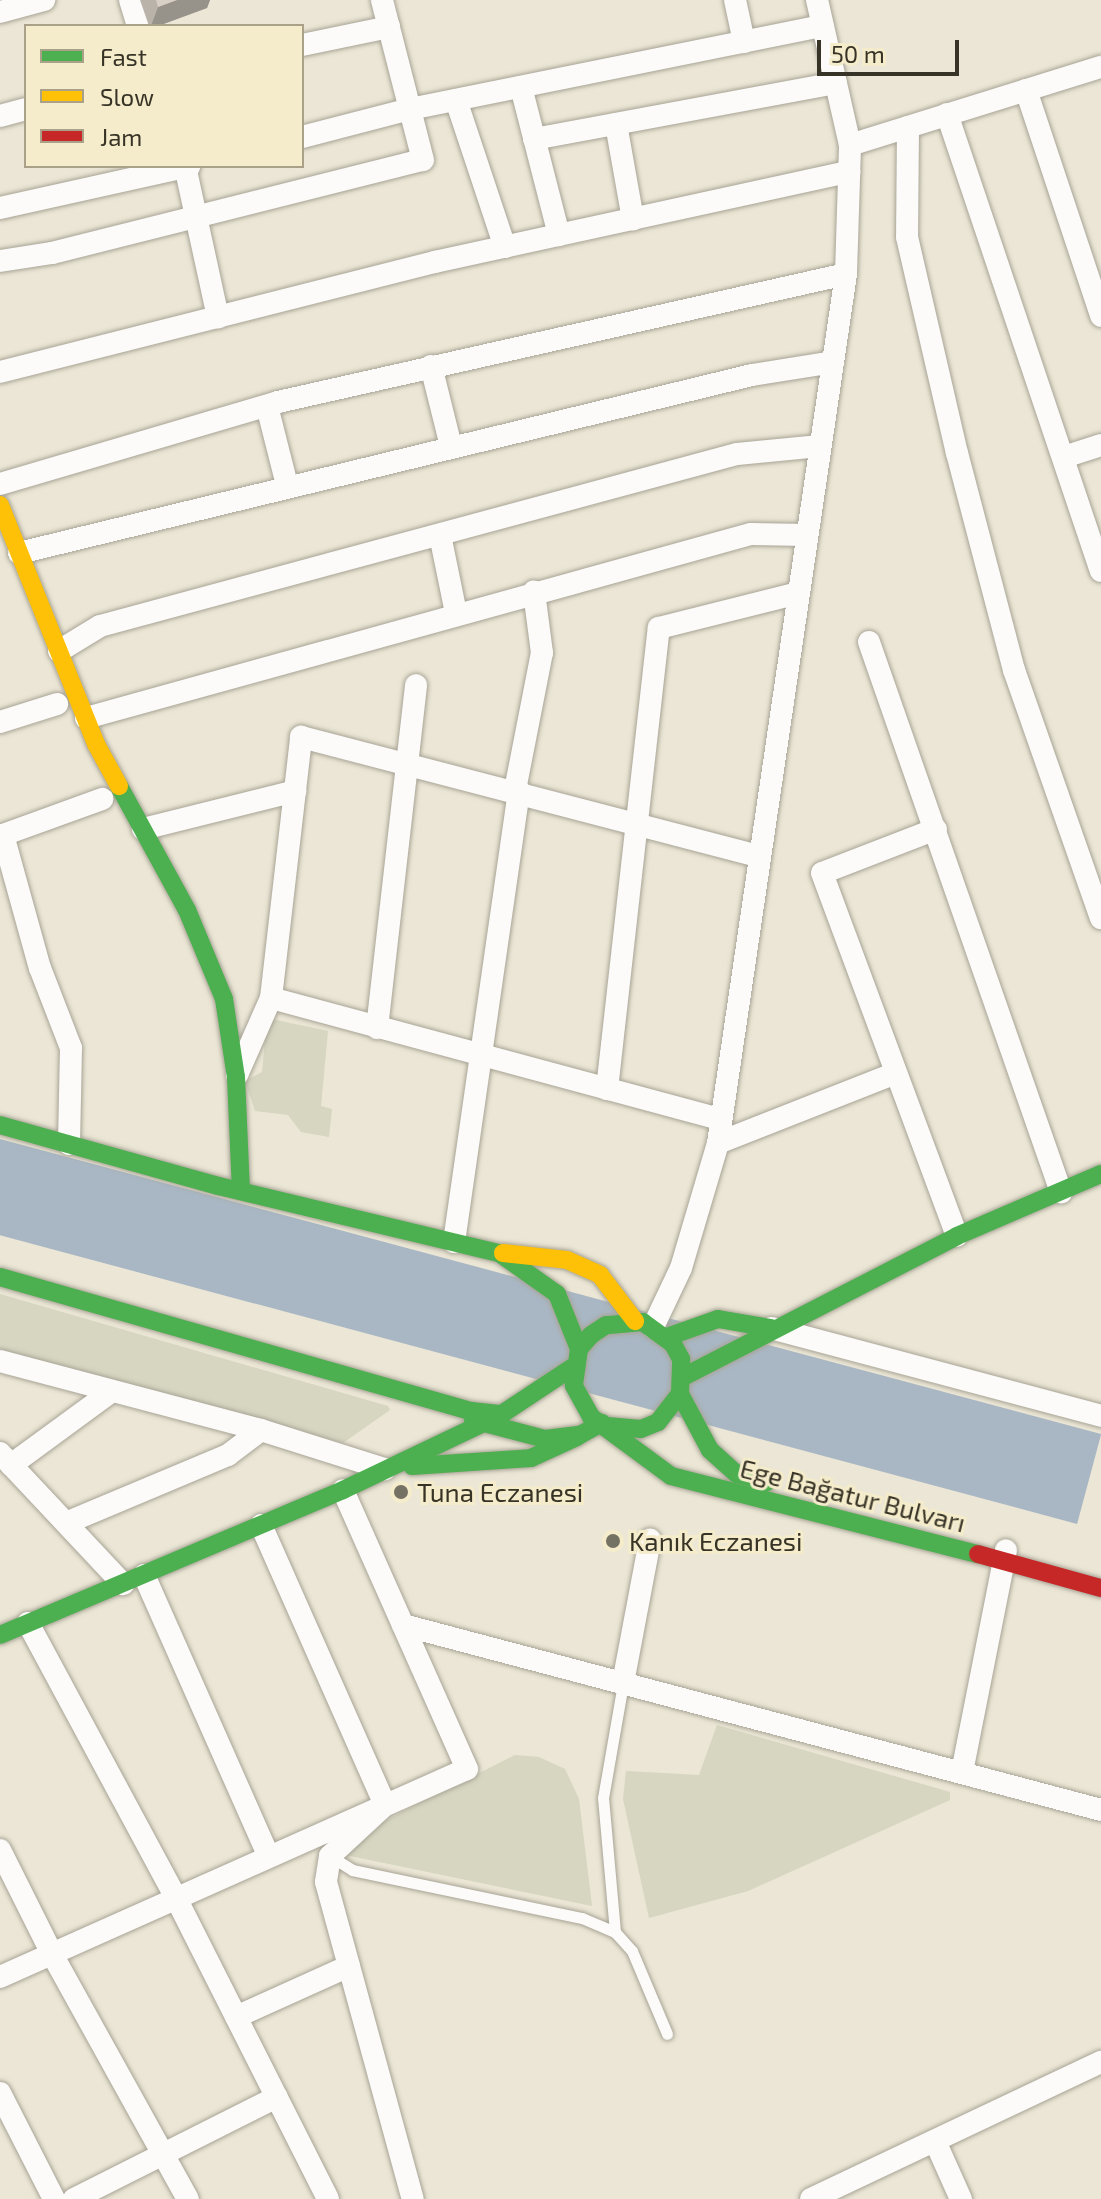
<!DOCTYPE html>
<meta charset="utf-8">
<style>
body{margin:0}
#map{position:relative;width:1101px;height:2199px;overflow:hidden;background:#ebe6d5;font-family:"Exo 2",sans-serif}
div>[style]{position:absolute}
.green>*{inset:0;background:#d6d6c1}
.water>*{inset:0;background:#a9b7c4;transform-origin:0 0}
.roads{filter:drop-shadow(0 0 2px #a8a496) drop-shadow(0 0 2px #a8a496)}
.lane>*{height:11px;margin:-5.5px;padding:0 5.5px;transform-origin:5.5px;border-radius:5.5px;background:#fcfbf9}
.street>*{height:22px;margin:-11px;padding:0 11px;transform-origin:11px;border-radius:11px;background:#fcfbf9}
.fast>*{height:18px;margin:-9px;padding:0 9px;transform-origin:9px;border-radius:9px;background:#4caf50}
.slow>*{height:18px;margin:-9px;padding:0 9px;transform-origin:9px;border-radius:9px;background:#ffc107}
.jam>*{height:18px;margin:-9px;padding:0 9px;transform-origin:9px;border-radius:9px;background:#c62828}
.wall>*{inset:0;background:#bab3a9}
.shaded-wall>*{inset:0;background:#97928a}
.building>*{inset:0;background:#d8d0c5}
.dots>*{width:22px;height:22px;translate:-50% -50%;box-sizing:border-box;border:4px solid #f5eccb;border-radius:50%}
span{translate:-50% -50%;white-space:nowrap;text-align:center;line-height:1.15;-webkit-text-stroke:6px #f5eccb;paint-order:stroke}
.poi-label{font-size:26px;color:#373326}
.left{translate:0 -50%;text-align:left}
.street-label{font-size:26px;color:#373326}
.legend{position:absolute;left:24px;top:24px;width:280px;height:144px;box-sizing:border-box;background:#f5eccb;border:2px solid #a9a289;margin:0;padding:10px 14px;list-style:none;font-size:24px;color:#373326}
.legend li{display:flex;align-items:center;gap:16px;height:40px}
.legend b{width:40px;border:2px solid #a9a289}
.scale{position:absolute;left:817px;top:40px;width:142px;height:36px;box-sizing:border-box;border:4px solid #373326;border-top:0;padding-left:10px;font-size:24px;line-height:28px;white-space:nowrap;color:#373326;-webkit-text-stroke:6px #f5eccb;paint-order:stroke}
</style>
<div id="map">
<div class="green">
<div style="clip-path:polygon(267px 1018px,328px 1031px,321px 1106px,332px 1109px,329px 1137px,301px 1132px,288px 1115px,255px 1111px,245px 1081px,262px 1072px)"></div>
<div style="clip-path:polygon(0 1294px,388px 1406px,390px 1410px,343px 1443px,0 1352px)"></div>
<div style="clip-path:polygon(717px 1725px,950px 1792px,950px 1800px,748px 1891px,649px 1918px,623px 1799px,626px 1771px,699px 1775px)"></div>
<div style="clip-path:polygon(515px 1755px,539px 1757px,565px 1769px,579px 1799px,592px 1906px,345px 1855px,341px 1843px)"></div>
</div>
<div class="water">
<div style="left:0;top:1139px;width:1140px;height:93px;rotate:15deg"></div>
</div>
<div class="roads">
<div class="lane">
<div style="left:330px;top:1856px;width:26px;rotate:32deg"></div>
<div style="left:352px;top:1870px;width:235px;rotate:11.8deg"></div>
<div style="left:582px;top:1918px;width:36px;rotate:23deg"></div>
<div style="left:615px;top:1932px;width:25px;rotate:48deg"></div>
<div style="left:632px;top:1951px;width:90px;rotate:67.1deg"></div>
<div style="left:615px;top:1932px;width:135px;rotate:-95.1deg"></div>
<div style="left:603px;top:1798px;width:117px;rotate:-80.1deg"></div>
</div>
<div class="street">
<div style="left:130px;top:0;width:27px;rotate:73deg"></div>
<div style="left:735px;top:0;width:43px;rotate:77.9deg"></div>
<div style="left:0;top:12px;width:46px;rotate:-15.3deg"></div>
<div style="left:302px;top:45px;width:89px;rotate:-11.7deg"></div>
<div style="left:521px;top:87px;width:153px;rotate:75.6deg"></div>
<div style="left:1026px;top:90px;width:238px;rotate:71.6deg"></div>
<div style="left:456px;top:100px;width:155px;rotate:71.6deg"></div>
<div style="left:947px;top:114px;width:482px;rotate:71.4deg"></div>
<div style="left:0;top:116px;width:27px;rotate:-15deg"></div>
<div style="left:616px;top:124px;width:97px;rotate:79.9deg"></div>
<div style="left:908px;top:127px;width:110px;rotate:90.5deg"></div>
<div style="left:907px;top:237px;width:222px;rotate:77deg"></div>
<div style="left:957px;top:453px;width:224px;rotate:75.3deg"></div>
<div style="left:1014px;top:670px;width:263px;rotate:70.7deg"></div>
<div style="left:302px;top:137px;width:112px;rotate:-14.5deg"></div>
<div style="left:410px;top:109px;width:421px;rotate:-11.4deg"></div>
<div style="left:534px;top:139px;width:307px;rotate:-10.5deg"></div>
<div style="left:850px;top:145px;width:263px;rotate:-17.3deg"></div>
<div style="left:185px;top:166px;width:155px;rotate:77.7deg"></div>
<div style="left:0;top:208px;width:194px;rotate:-12.5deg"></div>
<div style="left:0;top:261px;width:53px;rotate:-8.7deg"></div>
<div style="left:52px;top:253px;width:382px;rotate:-14.1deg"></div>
<div style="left:423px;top:160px;width:165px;rotate:-104.4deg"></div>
<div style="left:431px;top:366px;width:82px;rotate:76deg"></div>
<div style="left:0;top:372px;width:449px;rotate:-14.2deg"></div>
<div style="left:435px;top:262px;width:424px;rotate:-12.3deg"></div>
<div style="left:267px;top:406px;width:81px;rotate:75.8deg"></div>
<div style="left:1064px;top:457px;width:39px;rotate:-18deg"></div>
<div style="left:0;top:484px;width:290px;rotate:-16.4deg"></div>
<div style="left:278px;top:402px;width:582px;rotate:-12.7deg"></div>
<div style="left:440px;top:535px;width:80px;rotate:78.4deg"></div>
<div style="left:19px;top:553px;width:754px;rotate:-13.65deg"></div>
<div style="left:752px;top:375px;width:82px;rotate:-9.1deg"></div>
<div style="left:869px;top:642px;width:583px;rotate:70.76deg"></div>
<div style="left:59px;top:651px;width:48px;rotate:-31.4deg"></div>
<div style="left:100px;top:626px;width:660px;rotate:-15.11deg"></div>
<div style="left:737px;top:454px;width:83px;rotate:-5.5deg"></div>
<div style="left:86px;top:718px;width:690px;rotate:-15.47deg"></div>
<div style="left:751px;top:534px;width:56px;rotate:1deg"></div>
<div style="left:0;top:722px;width:60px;rotate:-17.5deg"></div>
<div style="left:515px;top:790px;width:140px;rotate:-78.9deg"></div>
<div style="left:542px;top:653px;width:62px;rotate:-97.5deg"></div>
<div style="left:143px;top:829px;width:157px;rotate:-14deg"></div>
<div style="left:936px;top:829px;width:122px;rotate:158.9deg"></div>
<div style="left:822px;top:873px;width:387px;rotate:69.6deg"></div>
<div style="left:3px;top:835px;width:138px;rotate:74.5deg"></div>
<div style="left:40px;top:968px;width:86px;rotate:68.8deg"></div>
<div style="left:71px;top:1048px;width:96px;rotate:91.2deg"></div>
<div style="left:0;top:836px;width:109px;rotate:-19.9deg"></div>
<div style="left:271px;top:998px;width:466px;rotate:15.1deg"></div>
<div style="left:377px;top:1028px;width:345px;rotate:-83.5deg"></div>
<div style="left:237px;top:1075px;width:84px;rotate:-66.2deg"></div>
<div style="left:271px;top:998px;width:263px;rotate:-83.4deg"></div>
<div style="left:301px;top:737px;width:472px;rotate:14.6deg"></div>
<div style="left:607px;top:1089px;width:464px;rotate:-83.6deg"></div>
<div style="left:659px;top:628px;width:143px;rotate:-14.1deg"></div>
<div style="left:718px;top:1143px;width:191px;rotate:-21.5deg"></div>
<div style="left:454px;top:1242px;width:456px;rotate:-81.8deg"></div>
<div style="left:653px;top:1327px;width:65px;rotate:-64.6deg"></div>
<div style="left:681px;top:1268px;width:130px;rotate:-73.5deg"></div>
<div style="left:718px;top:1143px;width:878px;rotate:-81.62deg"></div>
<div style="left:846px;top:274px;width:129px;rotate:-88.2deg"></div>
<div style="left:850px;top:145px;width:149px;rotate:-102.8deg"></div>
<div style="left:771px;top:1328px;width:342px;rotate:14.9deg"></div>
<div style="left:0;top:1361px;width:270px;rotate:14.8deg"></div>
<div style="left:261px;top:1430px;width:130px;rotate:17.5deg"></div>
<div style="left:0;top:1453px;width:180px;rotate:46.8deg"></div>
<div style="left:11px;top:1465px;width:125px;rotate:-36.2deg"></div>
<div style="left:66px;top:1523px;width:176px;rotate:-22.8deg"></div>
<div style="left:228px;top:1455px;width:41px;rotate:-37.1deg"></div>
<div style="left:261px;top:1525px;width:306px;rotate:66.1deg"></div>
<div style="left:385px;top:1805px;width:75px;rotate:137.2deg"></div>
<div style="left:330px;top:1856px;width:26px;rotate:99deg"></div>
<div style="left:326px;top:1882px;width:329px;rotate:74.7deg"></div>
<div style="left:144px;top:1575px;width:308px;rotate:66.1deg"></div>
<div style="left:28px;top:1623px;width:312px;rotate:61.7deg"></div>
<div style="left:176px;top:1898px;width:337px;rotate:63.2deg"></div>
<div style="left:403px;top:1625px;width:722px;rotate:14.84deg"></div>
<div style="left:623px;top:1683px;width:146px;rotate:-79.3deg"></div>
<div style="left:962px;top:1772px;width:226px;rotate:-78.8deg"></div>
<div style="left:0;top:1850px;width:116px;rotate:63.4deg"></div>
<div style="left:52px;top:1954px;width:280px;rotate:61deg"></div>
<div style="left:0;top:1977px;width:511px;rotate:-24.01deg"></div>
<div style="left:467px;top:1769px;width:305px;rotate:-114deg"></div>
<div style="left:236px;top:2017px;width:124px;rotate:-24.3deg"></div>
<div style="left:0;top:2093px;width:119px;rotate:63deg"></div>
<div style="left:935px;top:2141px;width:64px;rotate:65.9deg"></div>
<div style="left:74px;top:2199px;width:227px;rotate:-26.7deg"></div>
<div style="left:811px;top:2199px;width:321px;rotate:-25.3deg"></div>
</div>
<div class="fast">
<div style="left:119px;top:786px;width:141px;rotate:61.3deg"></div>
<div style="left:187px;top:910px;width:96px;rotate:67.4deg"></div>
<div style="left:224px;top:999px;width:79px;rotate:81.3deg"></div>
<div style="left:236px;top:1077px;width:114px;rotate:87.5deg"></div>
<div style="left:0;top:1125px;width:227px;rotate:15.6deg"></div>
<div style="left:219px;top:1186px;width:288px;rotate:13.5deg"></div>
<div style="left:499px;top:1253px;width:71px;rotate:35.3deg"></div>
<div style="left:557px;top:1294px;width:59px;rotate:68.2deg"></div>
<div style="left:0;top:1277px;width:490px;rotate:15.9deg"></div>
<div style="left:471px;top:1411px;width:31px;rotate:6deg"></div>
<div style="left:502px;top:1414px;width:85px;rotate:-33.5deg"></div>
<div style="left:667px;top:1337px;width:54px;rotate:-19.4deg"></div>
<div style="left:718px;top:1319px;width:54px;rotate:9.6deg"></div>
<div style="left:683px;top:1377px;width:308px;rotate:-27.2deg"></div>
<div style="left:957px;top:1236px;width:157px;rotate:-23.3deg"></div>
<div style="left:680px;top:1394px;width:64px;rotate:61.8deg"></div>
<div style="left:710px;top:1450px;width:36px;rotate:42deg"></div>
<div style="left:737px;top:1474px;width:31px;rotate:15deg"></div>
<div style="left:473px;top:1420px;width:74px;rotate:14.8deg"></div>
<div style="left:545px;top:1439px;width:35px;rotate:-7deg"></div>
<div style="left:580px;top:1435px;width:25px;rotate:-29deg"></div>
<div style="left:607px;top:1426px;width:34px;rotate:5deg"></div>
<div style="left:641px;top:1429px;width:18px;rotate:-22deg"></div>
<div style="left:658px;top:1422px;width:36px;rotate:-52deg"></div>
<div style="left:680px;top:1394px;width:35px;rotate:-88deg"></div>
<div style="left:681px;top:1359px;width:17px;rotate:-118deg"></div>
<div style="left:673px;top:1344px;width:37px;rotate:-144deg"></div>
<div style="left:643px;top:1322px;width:37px;rotate:175deg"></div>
<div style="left:606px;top:1325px;width:18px;rotate:146deg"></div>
<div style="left:591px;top:1335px;width:18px;rotate:131deg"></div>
<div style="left:579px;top:1349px;width:37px;rotate:98deg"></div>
<div style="left:574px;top:1386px;width:35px;rotate:61deg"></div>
<div style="left:591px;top:1417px;width:99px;rotate:36.4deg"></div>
<div style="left:671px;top:1476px;width:317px;rotate:14.3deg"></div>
<div style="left:412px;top:1466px;width:119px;rotate:-3.8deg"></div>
<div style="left:531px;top:1458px;width:51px;rotate:-24.5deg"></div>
<div style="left:0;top:1635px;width:372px;rotate:-22.9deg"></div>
<div style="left:343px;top:1490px;width:176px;rotate:-25.5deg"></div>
</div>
<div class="slow">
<div style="left:0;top:505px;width:258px;rotate:68.1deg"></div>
<div style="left:96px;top:744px;width:48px;rotate:61.3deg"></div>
<div style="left:503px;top:1253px;width:64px;rotate:6.2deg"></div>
<div style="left:567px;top:1260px;width:36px;rotate:24deg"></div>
<div style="left:600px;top:1275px;width:58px;rotate:52.7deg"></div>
</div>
<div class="jam">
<div style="left:978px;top:1554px;width:128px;rotate:15.5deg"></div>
</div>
</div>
<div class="wall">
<div style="clip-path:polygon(140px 0,210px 0,207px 8px,158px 26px,149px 26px)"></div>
</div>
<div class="shaded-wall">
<div style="clip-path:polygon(177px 0,210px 0,207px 8px,158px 26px,151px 26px,158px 7px)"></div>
</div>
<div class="building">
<div style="clip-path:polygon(156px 0,177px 0,158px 7px)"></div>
</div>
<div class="dots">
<div style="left:401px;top:1492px;background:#767263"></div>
<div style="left:613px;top:1541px;background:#767263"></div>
</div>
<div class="poi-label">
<span class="left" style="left:417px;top:1492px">Tuna Eczanesi</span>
<span class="left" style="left:629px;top:1541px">Kanık Eczanesi</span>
</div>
<div class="street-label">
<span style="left:853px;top:1495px;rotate:14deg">Ege Bağatur Bulvarı</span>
</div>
<ul class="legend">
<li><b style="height:10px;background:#4caf50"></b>Fast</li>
<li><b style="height:10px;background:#ffc107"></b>Slow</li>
<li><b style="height:10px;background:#c62828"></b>Jam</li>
</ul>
<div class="scale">50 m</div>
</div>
